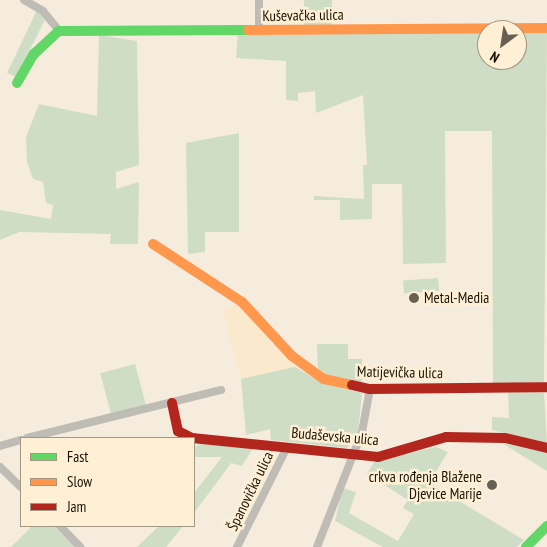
<!DOCTYPE html>
<meta charset="utf-8">
<style>
body{margin:0}
#map{position:relative;width:547px;height:547px;overflow:hidden;background:#f5ecde;font-family:"PT Sans Narrow",sans-serif}
div>[style]{position:absolute}
.built>*{inset:0;background:#fae9cd}
.green>*{inset:0;background:#cfddc6;transform-origin:0 0}
.street>*{height:8px;margin:-4px;padding:0 4px;transform-origin:4px;border-radius:4px;background:#bfbcb5}
.fast>*{height:10px;margin:-5px;padding:0 5px;transform-origin:5px;border-radius:5px;background:#63d668}
.slow>*{height:10px;margin:-5px;padding:0 5px;transform-origin:5px;border-radius:5px;background:#ff974d}
.jam>*{height:10px;margin:-5px;padding:0 5px;transform-origin:5px;border-radius:5px;background:#b3261e}
.dots>*{width:14px;height:14px;translate:-50% -50%;box-sizing:border-box;border:2px solid #feefd5;border-radius:50%}
span{translate:-50% -50%;white-space:nowrap;text-align:center;line-height:1.15;-webkit-text-stroke:5px #feefd5;paint-order:stroke}
.street-label{font-size:15px;color:#191307}
.poi-label{font-size:15px;color:#191307}
.left{translate:0 -50%;text-align:left}
.right{translate:-100% -50%;text-align:right}
.legend{position:absolute;left:20px;top:437px;width:175px;height:90px;box-sizing:border-box;background:#feefd5;border:1px solid #a29783;margin:0;padding:6px 9px;list-style:none;font-size:15px;color:#191307}
.legend li{display:flex;align-items:center;gap:10px;height:25px}
.legend b{width:25px;border:1px solid #a29783}
.north{position:absolute;left:477px;top:20px;width:50px;height:50px;box-sizing:border-box;background:#feefd5;border:1px solid #a29783;border-radius:50%;rotate:211deg;font-size:14px;font-weight:700;line-height:20px;text-align:center;color:#191307}
.north::after{content:'';display:block;margin:auto;width:18px;height:22px;background:#665f52;clip-path:polygon(50% 0,100% 100%,50% 72%,0 100%)}
</style>
<div id="map">
<div class="built">
<div style="clip-path:polygon(239px 304px,277px 349px,309px 378px,246px 435px,241px 379px,222px 309px)"></div>
</div>
<div class="green">
<div style="left:304px;top:0;width:28px;height:26px"></div>
<div style="clip-path:polygon(37px 10px,46px 18px,16px 77px,7px 73px)"></div>
<div style="clip-path:polygon(238px 33px,487px 33px,487px 60px,517px 60px,517px 33px,547px 33px,544px 383px,493px 384px,492px 131px,445px 131px,446px 263px,403px 264px,402px 184px,372px 184px,372px 219px,340px 220px,340px 200px,314px 200px,314px 196px,364px 199px,363px 165px,367px 165px,363px 95px,316px 113px,315px 91px,298px 93px,298px 101px,286px 100px,286px 61px,236px 58px)"></div>
<div style="clip-path:polygon(99px 35px,137px 41px,139px 165px,116px 172px,116px 189px,139px 182px,138px 244px,110px 244px,111px 234px,19px 232px,0 240px,0 210px,51px 219px,53px 205px,46px 203px,43px 182px,33px 179px,27px 162px,26px 137px,39px 104px,97px 116px)"></div>
<div style="clip-path:polygon(239px 133px,239px 232px,205px 232px,205px 252px,188px 254px,186px 143px)"></div>
<div style="left:438px;top:278px;width:13px;height:35px;rotate:86deg"></div>
<div style="clip-path:polygon(317px 344px,348px 344px,348px 359px,362px 359px,362px 384px,318px 372px)"></div>
<div style="left:135px;top:364px;width:43px;height:36px;rotate:75deg"></div>
<div style="clip-path:polygon(295px 367px,324px 384px,362px 393px,358px 432px,347px 448px,271px 440px,270px 429px,246px 435px,241px 379px)"></div>
<div style="clip-path:polygon(508px 392px,544px 393px,547px 443px,492px 430px,492px 417px,509px 418px)"></div>
<div style="clip-path:polygon(502px 443px,547px 453px,547px 471px)"></div>
<div style="clip-path:polygon(202px 444px,253px 448px,242px 466px,231px 463px,194px 513px,194px 493px,222px 457px,194px 457px,194px 447px)"></div>
<div style="clip-path:polygon(436px 447px,448px 452px,429px 483px,524px 540px,517px 547px,383px 547px,335px 521px,343px 488px,356px 492px,349px 513px,398px 541px,414px 514px,403px 508px,408px 500px,367px 474px,374px 462px)"></div>
<div style="clip-path:polygon(32px 526px,54px 526px,75px 547px,11px 547px)"></div>
<div style="clip-path:polygon(159px 526px,183px 526px,166px 547px,137px 547px)"></div>
</div>
<div class="street">
<div style="left:24px;top:0;width:22px;rotate:30deg"></div>
<div style="left:43px;top:11px;width:26px;rotate:51deg"></div>
<div style="left:259px;top:0;width:30px;rotate:90deg"></div>
<div style="left:27px;top:438px;width:200px;rotate:-13.9deg"></div>
<div style="left:0;top:446px;width:22px;rotate:-16deg"></div>
<div style="left:0;top:467px;width:29px;rotate:44deg"></div>
<div style="left:60px;top:526px;width:29px;rotate:46deg"></div>
<div style="left:237px;top:547px;width:112px;rotate:-63.4deg"></div>
<div style="left:317px;top:547px;width:123px;rotate:-68.6deg"></div>
<div style="left:362px;top:432px;width:44px;rotate:-79.5deg"></div>
</div>
<div class="fast">
<div style="left:17px;top:83px;width:34px;rotate:-60deg"></div>
<div style="left:34px;top:54px;width:34px;rotate:-43deg"></div>
<div style="left:59px;top:31px;width:189px;rotate:-0.3deg"></div>
<div style="left:526px;top:547px;width:30px;rotate:-45deg"></div>
</div>
<div class="slow">
<div style="left:248px;top:30px;width:299px;rotate:-0.4deg"></div>
<div style="left:153px;top:244px;width:106px;rotate:33.1deg"></div>
<div style="left:242px;top:302px;width:74px;rotate:47.2deg"></div>
<div style="left:292px;top:356px;width:39px;rotate:36deg"></div>
<div style="left:324px;top:379px;width:29px;rotate:12deg"></div>
</div>
<div class="jam">
<div style="left:352px;top:385px;width:18px;rotate:13deg"></div>
<div style="left:370px;top:389px;width:177px;rotate:-0.6deg"></div>
<div style="left:172px;top:403px;width:29px;rotate:78deg"></div>
<div style="left:178px;top:431px;width:16px;rotate:27deg"></div>
<div style="left:192px;top:438px;width:187px;rotate:5.8deg"></div>
<div style="left:378px;top:457px;width:71px;rotate:-16.4deg"></div>
<div style="left:446px;top:437px;width:59px;rotate:1deg"></div>
<div style="left:505px;top:438px;width:43px;rotate:13.4deg"></div>
</div>
<div class="dots">
<div style="left:414px;top:298px;background:#665f52"></div>
<div style="left:492px;top:485px;background:#665f52"></div>
</div>
<div class="street-label">
<span style="left:303px;top:15px;rotate:-1deg">Kuševačka ulica</span>
<span style="left:400px;top:372px;rotate:1deg">Matijevička ulica</span>
<span style="left:335px;top:436px;rotate:5deg">Budaševska ulica</span>
<span style="left:250px;top:491px;rotate:-64deg">Španovička ulica</span>
</div>
<div class="poi-label">
<span class="left" style="left:424px;top:298px">Metal-Media</span>
<span class="right" style="left:482px;top:485px">crkva rođenja Blažene<br>Djevice Marije</span>
</div>
<ul class="legend">
<li><b style="height:6px;background:#63d668"></b>Fast</li>
<li><b style="height:6px;background:#ff974d"></b>Slow</li>
<li><b style="height:6px;background:#b3261e"></b>Jam</li>
</ul>
<div class="north">N</div>
</div>
